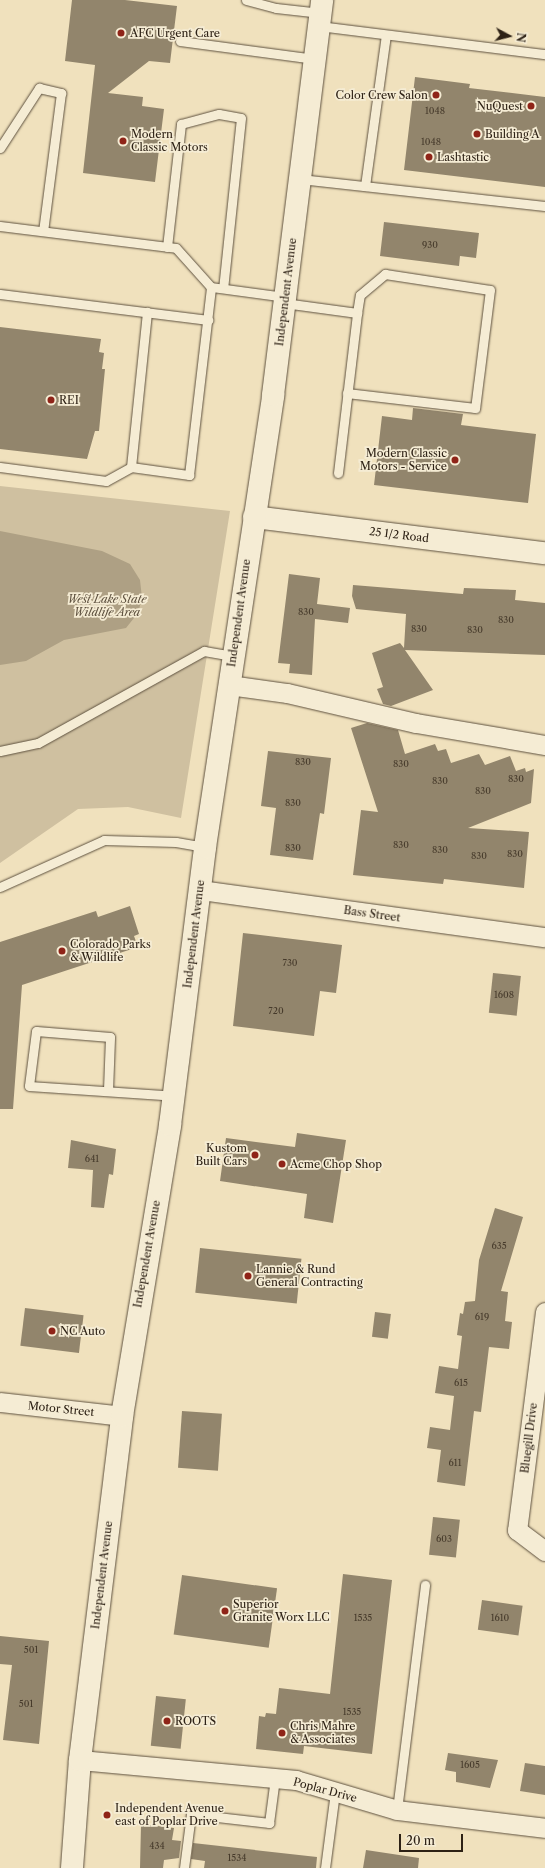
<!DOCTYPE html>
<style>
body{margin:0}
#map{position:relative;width:545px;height:1868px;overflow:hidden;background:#f0e1bd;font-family:"Libre Caslon Text",serif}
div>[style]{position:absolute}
.green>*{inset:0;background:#cfc0a0}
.water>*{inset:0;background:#aea084}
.building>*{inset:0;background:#92856c;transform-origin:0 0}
.roads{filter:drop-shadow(0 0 1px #5e513f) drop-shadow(0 0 1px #5e513f)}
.lane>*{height:9px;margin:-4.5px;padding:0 4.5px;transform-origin:4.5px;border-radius:4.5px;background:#f5ecd4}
.street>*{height:19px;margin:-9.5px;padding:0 9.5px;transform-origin:9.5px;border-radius:9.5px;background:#f5ecd4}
.secondary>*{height:22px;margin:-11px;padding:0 11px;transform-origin:11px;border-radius:11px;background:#f5ecd4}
.dots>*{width:11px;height:11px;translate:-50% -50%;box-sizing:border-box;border:2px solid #f5ecd4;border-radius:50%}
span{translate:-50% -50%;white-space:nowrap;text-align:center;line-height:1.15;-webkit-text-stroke:3.5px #f5ecd4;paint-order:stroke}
.number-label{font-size:9px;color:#463a2b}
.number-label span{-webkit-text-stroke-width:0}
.poi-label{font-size:11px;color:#2d2115}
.left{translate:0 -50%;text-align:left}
.right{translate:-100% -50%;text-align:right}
.street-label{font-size:11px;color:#2d2115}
.park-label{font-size:11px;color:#5e513f;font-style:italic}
.north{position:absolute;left:489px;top:16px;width:40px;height:40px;-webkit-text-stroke:3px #f5ecd4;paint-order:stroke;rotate:97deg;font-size:11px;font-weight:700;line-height:16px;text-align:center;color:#2d2115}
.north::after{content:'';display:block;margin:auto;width:14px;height:18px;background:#2d2115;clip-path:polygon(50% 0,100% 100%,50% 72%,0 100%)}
.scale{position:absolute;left:399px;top:1834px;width:64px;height:18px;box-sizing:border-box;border:2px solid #2d2115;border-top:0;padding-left:5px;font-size:12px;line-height:14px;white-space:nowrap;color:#2d2115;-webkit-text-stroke:3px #f5ecd4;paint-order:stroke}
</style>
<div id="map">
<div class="green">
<div style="clip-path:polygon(0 486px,230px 511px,181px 818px,128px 807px,78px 809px,0 863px)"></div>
</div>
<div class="water">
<div style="clip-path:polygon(0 531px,102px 551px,130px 564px,140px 580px,142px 598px,138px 613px,126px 628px,64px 640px,26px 661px,0 665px)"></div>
</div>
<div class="building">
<div style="clip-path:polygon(72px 0,125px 0,177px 6px,170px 63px,149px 61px,108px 93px,143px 97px,142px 106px,164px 109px,155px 182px,83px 173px,95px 65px,65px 61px)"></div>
<div style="clip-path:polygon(415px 77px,470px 84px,469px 88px,545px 97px,545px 187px,404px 170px)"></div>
<div style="clip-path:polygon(384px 222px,479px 233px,476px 258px,460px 256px,459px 266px,380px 256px)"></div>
<div style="clip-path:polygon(0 327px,101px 339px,99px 352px,104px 353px,102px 369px,105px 369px,99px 431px,95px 431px,87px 459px,0 449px)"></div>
<div style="clip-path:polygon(413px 408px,463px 414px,461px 425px,536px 434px,528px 503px,374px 485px,382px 416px,412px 420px)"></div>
<div style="clip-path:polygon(289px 574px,320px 578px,317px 604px,350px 608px,348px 623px,315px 619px,312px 675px,289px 673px,290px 664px,278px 663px)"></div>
<div style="clip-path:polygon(353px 585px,463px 594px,464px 588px,516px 590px,515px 600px,545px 603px,545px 655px,405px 650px,433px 690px,391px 706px,383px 704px,377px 689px,383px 687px,372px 653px,400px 643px,404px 648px,406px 614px,356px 609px,352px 596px)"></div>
<div style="clip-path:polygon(367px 723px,398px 730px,405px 754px,435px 744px,438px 751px,446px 749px,451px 763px,479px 754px,485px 765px,510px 756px,516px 771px,525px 768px,526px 772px,534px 769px,531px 803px,468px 828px,529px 832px,524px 888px,444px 879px,443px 884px,353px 875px,361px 810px,378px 812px,351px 728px)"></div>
<div style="clip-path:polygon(268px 751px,331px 758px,324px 814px,320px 813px,313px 860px,270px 855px,276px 808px,261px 806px)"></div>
<div style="clip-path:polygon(130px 906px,139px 934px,134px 936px,138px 947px,22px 985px,13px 1109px,0 1109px,0 942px,96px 911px,98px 917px)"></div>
<div style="clip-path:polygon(243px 933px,342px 945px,336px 993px,320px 991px,314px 1036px,233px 1026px)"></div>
<div style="left:493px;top:973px;width:28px;height:40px;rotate:6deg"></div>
<div style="clip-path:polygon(297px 1133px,346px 1140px,333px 1223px,304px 1218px,307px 1194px,220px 1181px,226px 1138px,295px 1147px)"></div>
<div style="clip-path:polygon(71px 1140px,116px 1149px,113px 1175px,109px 1174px,104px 1208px,91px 1207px,93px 1170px,68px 1168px)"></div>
<div style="clip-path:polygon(495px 1208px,523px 1217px,501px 1291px,508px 1292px,505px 1321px,512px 1322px,509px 1349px,489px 1347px,481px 1412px,474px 1411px,465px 1486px,437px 1482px,441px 1450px,427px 1448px,430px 1427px,450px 1430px,454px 1396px,435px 1393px,439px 1366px,458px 1369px,462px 1336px,457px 1335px,460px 1313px,463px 1314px,465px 1302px,475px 1301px,479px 1260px)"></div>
<div style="left:200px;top:1248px;width:102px;height:45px;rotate:6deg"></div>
<div style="left:25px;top:1308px;width:59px;height:38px;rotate:7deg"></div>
<div style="left:375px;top:1312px;width:16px;height:25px;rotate:7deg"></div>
<div style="left:182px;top:1411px;width:40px;height:57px;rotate:4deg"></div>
<div style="left:433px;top:1517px;width:27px;height:38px;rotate:6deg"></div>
<div style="clip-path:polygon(343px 1574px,392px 1580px,372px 1754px,304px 1746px,303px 1754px,256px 1749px,259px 1716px,265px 1717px,266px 1713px,276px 1714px,279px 1688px,330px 1694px)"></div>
<div style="left:182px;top:1575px;width:96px;height:60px;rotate:8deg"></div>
<div style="left:482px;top:1600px;width:41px;height:30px;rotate:8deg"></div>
<div style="clip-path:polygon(0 1636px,49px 1641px,39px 1744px,3px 1740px,12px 1665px,0 1664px)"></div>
<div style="left:156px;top:1696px;width:30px;height:50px;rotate:6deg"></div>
<div style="clip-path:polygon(448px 1753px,498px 1760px,490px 1788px,456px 1782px,456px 1772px,445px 1770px)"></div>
<div style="clip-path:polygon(525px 1763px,545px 1766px,545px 1795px,520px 1791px)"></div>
<div style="clip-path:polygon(141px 1824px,174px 1828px,172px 1840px,181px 1841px,179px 1858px,164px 1860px,163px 1868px,140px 1868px)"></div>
<div style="clip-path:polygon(193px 1843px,317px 1857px,316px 1868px,204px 1868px,205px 1861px,191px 1859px)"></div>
<div style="clip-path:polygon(366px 1850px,419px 1858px,418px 1868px,363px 1868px)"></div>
</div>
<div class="roads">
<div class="lane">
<div style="left:246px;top:0;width:31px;rotate:15deg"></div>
<div style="left:276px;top:8px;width:45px;rotate:6.3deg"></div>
<div style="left:319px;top:26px;width:228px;rotate:7.1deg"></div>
<div style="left:180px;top:41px;width:136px;rotate:7.6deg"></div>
<div style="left:0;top:148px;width:72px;rotate:-57deg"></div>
<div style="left:39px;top:88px;width:23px;rotate:13deg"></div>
<div style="left:61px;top:93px;width:139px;rotate:97.4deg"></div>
<div style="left:300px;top:179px;width:246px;rotate:6.3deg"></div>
<div style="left:365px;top:186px;width:152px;rotate:-82.1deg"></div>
<div style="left:0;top:226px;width:177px;rotate:7.1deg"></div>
<div style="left:176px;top:248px;width:52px;rotate:48.1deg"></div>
<div style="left:167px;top:247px;width:124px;rotate:-83.5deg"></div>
<div style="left:181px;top:124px;width:39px;rotate:-15deg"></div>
<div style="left:219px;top:114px;width:22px;rotate:10deg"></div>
<div style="left:241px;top:118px;width:171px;rotate:96deg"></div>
<div style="left:0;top:294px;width:210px;rotate:7.1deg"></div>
<div style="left:284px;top:303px;width:74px;rotate:7.8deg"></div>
<div style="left:357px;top:313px;width:18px;rotate:-81deg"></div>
<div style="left:360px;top:295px;width:33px;rotate:-40deg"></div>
<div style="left:385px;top:274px;width:106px;rotate:8.7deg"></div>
<div style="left:490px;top:290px;width:119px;rotate:97.2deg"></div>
<div style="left:475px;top:408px;width:129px;rotate:-173.3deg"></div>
<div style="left:0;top:467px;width:107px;rotate:7.5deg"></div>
<div style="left:106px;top:481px;width:29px;rotate:-29deg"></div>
<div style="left:131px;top:467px;width:59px;rotate:7.9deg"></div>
<div style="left:189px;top:475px;width:189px;rotate:-83.3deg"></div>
<div style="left:211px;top:287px;width:75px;rotate:7.7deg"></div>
<div style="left:131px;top:467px;width:156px;rotate:-84.1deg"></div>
<div style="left:338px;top:473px;width:161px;rotate:-83.2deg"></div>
<div style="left:0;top:751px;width:39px;rotate:-12deg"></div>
<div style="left:38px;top:743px;width:190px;rotate:-29deg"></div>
<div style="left:204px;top:651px;width:29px;rotate:10deg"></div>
<div style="left:0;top:887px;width:114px;rotate:-24.3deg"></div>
<div style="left:104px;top:840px;width:72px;rotate:1.6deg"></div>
<div style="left:176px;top:842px;width:29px;rotate:10deg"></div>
<div style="left:108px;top:1090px;width:53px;rotate:-87.8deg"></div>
<div style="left:110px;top:1037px;width:74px;rotate:-175.4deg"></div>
<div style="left:36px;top:1031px;width:55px;rotate:97.3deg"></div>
<div style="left:29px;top:1086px;width:145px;rotate:3.9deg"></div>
<div style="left:397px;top:1810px;width:227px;rotate:-82.9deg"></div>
<div style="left:184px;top:1868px;width:54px;rotate:-82.6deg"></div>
<div style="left:191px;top:1814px;width:79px;rotate:6.6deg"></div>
<div style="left:269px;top:1823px;width:45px;rotate:-82.4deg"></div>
<div style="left:325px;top:1868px;width:77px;rotate:-82.5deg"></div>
</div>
<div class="street">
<div style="left:229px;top:685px;width:59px;rotate:7.9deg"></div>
<div style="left:287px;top:693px;width:132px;rotate:13.1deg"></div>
<div style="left:416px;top:723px;width:131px;rotate:9.7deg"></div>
<div style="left:200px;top:890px;width:348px;rotate:7.8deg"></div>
<div style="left:545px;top:1312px;width:220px;rotate:97.3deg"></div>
<div style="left:517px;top:1530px;width:35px;rotate:37deg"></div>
<div style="left:0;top:1402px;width:123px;rotate:6.5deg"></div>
<div style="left:80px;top:1760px;width:217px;rotate:5.3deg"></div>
<div style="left:296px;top:1780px;width:105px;rotate:16.5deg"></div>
<div style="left:397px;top:1810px;width:149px;rotate:6.9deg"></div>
</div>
<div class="secondary">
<div style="left:254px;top:517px;width:293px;rotate:7.1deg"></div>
<div style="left:72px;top:1868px;width:108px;rotate:-85.8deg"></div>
<div style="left:80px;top:1760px;width:347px;rotate:-83deg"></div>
<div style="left:122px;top:1416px;width:295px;rotate:-80.6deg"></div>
<div style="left:170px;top:1125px;width:280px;rotate:-82.8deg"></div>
<div style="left:205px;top:847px;width:457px;rotate:-81.4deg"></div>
<div style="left:273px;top:395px;width:398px;rotate:-82.9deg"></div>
</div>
</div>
<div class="dots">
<div style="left:121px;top:33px;background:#8f2418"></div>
<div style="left:436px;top:95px;background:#8f2418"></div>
<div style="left:531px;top:106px;background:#8f2418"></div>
<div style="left:477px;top:134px;background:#8f2418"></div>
<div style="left:123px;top:141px;background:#8f2418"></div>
<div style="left:429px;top:157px;background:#8f2418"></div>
<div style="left:51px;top:400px;background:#8f2418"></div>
<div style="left:455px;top:460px;background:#8f2418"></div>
<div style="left:62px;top:951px;background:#8f2418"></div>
<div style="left:255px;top:1155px;background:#8f2418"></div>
<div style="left:282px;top:1164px;background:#8f2418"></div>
<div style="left:248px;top:1276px;background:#8f2418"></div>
<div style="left:52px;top:1331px;background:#8f2418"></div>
<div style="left:225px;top:1611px;background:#8f2418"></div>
<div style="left:167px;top:1721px;background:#8f2418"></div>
<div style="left:282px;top:1733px;background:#8f2418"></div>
<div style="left:107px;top:1815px;background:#8f2418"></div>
</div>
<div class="number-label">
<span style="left:435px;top:111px">1048</span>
<span style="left:431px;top:142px">1048</span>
<span style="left:430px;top:245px">930</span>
<span style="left:306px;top:612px">830</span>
<span style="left:506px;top:620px">830</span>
<span style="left:419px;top:629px">830</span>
<span style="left:475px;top:630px">830</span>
<span style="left:303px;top:762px">830</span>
<span style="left:401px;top:764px">830</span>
<span style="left:516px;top:779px">830</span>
<span style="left:440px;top:781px">830</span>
<span style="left:483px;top:791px">830</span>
<span style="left:293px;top:803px">830</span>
<span style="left:401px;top:845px">830</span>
<span style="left:293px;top:848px">830</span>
<span style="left:440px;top:850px">830</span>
<span style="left:515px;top:854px">830</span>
<span style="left:479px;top:856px">830</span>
<span style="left:290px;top:963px">730</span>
<span style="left:504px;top:995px">1608</span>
<span style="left:276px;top:1011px">720</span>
<span style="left:92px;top:1159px">641</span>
<span style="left:499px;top:1246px">635</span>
<span style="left:482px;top:1317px">619</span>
<span style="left:461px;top:1383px">615</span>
<span style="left:455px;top:1463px">611</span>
<span style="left:444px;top:1539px">603</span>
<span style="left:363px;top:1618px">1535</span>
<span style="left:500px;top:1618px">1610</span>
<span style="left:31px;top:1650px">501</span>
<span style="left:26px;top:1704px">501</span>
<span style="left:352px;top:1712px">1535</span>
<span style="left:470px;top:1765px">1605</span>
<span style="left:157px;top:1846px">434</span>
<span style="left:237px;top:1858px">1534</span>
</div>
<div class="poi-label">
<span class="left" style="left:130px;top:33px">AFC Urgent Care</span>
<span class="right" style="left:428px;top:95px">Color Crew Salon</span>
<span class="right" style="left:523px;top:106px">NuQuest</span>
<span class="left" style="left:485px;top:134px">Building A</span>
<span class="left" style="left:131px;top:141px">Modern<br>Classic Motors</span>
<span class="left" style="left:437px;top:157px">Lashtastic</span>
<span class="left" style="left:59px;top:400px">REI</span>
<span class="right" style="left:447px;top:460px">Modern Classic<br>Motors - Service</span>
<span class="left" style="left:70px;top:951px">Colorado Parks<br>&amp; Wildlife</span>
<span class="right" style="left:247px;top:1155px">Kustom<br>Built Cars</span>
<span class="left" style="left:290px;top:1164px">Acme Chop Shop</span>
<span class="left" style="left:256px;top:1276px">Lannie &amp; Rund<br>General Contracting</span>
<span class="left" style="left:60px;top:1331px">NC Auto</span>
<span class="left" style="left:233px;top:1611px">Superior<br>Granite Worx LLC</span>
<span class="left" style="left:175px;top:1721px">ROOTS</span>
<span class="left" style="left:290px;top:1733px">Chris Mahre<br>&amp; Associates</span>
<span class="left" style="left:115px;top:1815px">Independent Avenue<br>east of Poplar Drive</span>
</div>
<div class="street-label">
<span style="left:286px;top:292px;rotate:-83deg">Independent Avenue</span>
<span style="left:399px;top:535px;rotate:7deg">25 1/2 Road</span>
<span style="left:239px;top:613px;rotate:-82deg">Independent Avenue</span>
<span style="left:372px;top:914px;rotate:8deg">Bass Street</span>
<span style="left:194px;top:934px;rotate:-83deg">Independent Avenue</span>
<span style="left:147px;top:1254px;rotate:-80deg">Independent Avenue</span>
<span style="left:61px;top:1409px;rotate:6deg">Motor Street</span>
<span style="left:529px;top:1438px;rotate:-83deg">Bluegill Drive</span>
<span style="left:102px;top:1575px;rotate:-83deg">Independent Avenue</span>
<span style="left:325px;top:1790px;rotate:15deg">Poplar Drive</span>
</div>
<div class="park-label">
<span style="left:107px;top:606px">West Lake State<br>Wildlife Area</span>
</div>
<div class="north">N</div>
<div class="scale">20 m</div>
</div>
